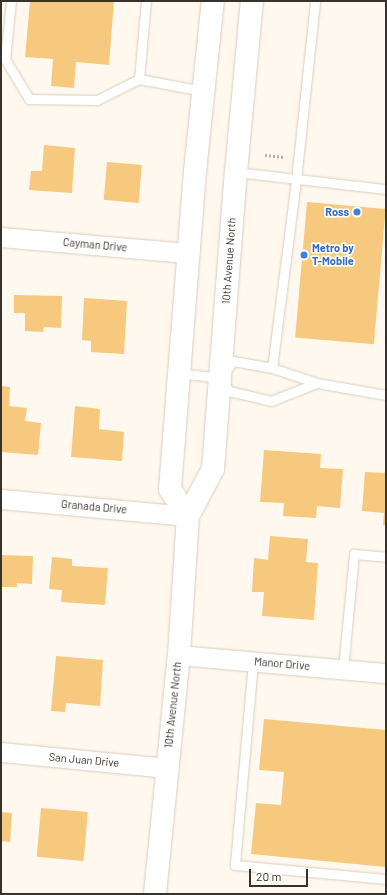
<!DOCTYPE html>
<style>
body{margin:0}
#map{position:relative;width:387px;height:895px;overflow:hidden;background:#fff8ee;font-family:Barlow,sans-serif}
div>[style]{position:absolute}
.building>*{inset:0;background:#f6c97f;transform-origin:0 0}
.path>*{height:2.5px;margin-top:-1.25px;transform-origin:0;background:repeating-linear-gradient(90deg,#b5afa6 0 2px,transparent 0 4px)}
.roads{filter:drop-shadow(0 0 1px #d8cebd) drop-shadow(0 0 1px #d8cebd)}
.service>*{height:9px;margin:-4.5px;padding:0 4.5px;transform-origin:4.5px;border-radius:4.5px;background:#fff}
.minor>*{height:19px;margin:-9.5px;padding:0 9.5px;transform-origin:9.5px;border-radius:9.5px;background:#fff}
.tertiary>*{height:22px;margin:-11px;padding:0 11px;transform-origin:11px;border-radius:11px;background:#fff}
.dots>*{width:11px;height:11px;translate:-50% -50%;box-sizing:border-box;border:2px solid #fff;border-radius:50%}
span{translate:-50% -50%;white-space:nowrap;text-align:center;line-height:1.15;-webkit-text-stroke:3.5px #fff;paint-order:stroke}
.shop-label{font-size:11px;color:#366cbe;font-weight:700}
.right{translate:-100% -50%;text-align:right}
.left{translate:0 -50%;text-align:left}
.street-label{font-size:11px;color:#37332c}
.frame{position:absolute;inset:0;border:2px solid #37332c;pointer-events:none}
.scale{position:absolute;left:249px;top:869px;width:59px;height:18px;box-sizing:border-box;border:2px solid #37332c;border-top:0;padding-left:5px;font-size:12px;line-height:14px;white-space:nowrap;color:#37332c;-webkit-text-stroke:3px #fff;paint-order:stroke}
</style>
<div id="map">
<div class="building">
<div style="clip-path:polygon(30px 1px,114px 1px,109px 65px,76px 62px,74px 88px,51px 86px,53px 59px,25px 57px)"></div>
<div style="clip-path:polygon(44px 145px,75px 148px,72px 193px,29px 190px,31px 171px,42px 171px)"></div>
<div style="left:107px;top:162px;width:35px;height:38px;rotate:5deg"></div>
<div style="left:307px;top:202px;width:79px;height:136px;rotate:5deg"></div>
<div style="clip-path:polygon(14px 295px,62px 296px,61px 328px,44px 327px,43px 332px,25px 331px,25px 313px,14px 313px)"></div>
<div style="clip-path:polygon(84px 298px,127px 301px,124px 354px,91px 352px,91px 341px,82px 340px)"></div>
<div style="clip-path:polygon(1px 386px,10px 387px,9px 406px,27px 408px,25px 421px,41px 423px,38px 455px,1px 452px)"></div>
<div style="clip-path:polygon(75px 406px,100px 409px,99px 429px,124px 432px,122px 461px,71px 457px)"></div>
<div style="clip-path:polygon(264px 450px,321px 454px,320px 468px,343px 469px,340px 508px,317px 506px,316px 518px,283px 516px,284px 503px,260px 502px)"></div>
<div style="clip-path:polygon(365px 472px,386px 473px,386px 525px,383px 525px,384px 513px,362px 511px)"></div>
<div style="clip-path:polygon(270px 536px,308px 539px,306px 562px,318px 563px,314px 620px,262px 616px,264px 592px,252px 592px,254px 558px,268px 560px)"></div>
<div style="clip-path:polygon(1px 555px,33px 556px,32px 584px,17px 583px,17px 587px,1px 587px)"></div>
<div style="clip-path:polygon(52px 557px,72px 559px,72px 566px,108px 568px,105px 605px,61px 602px,62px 590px,49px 589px)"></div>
<div style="clip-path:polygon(56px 656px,103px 660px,100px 706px,66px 703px,65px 712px,51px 711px)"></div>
<div style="clip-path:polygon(264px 719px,386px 730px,386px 867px,251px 854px,256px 803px,281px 805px,284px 772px,259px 770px)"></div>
<div style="left:41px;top:808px;width:47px;height:49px;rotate:5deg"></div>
<div style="clip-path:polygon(1px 812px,12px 813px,10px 842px,1px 841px)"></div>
</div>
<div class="path">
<div style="left:265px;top:155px;width:19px;rotate:6deg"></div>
</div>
<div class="roads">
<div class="service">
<div style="left:11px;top:1px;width:58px;rotate:95.9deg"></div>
<div style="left:5px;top:59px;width:47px;rotate:59deg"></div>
<div style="left:29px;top:99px;width:68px;rotate:0.8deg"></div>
<div style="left:97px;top:100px;width:47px;rotate:-26.6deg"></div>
<div style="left:139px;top:79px;width:65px;rotate:10.6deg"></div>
<div style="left:139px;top:79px;width:78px;rotate:-84.9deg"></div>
<div style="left:236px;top:172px;width:151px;rotate:6.5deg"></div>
<div style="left:272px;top:368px;width:190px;rotate:-82.7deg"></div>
<div style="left:296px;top:180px;width:180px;rotate:-83.9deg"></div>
<div style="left:225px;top:372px;width:14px;rotate:-54deg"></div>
<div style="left:233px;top:361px;width:40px;rotate:10deg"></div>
<div style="left:272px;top:368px;width:47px;rotate:18.4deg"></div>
<div style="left:317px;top:383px;width:70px;rotate:9.9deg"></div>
<div style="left:179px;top:373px;width:41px;rotate:7deg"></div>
<div style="left:220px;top:378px;width:16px;rotate:55deg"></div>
<div style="left:229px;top:391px;width:43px;rotate:13.4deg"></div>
<div style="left:271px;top:401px;width:49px;rotate:-21.4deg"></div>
<div style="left:253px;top:662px;width:204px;rotate:95.1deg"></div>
<div style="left:235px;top:865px;width:152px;rotate:5.3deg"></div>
<div style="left:343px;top:669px;width:116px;rotate:-84.5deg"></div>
<div style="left:354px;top:554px;width:32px;rotate:5deg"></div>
</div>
<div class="minor">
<div style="left:1px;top:237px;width:189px;rotate:4.9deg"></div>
<div style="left:1px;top:499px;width:188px;rotate:5.2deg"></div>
<div style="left:179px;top:655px;width:208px;rotate:5deg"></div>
<div style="left:1px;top:752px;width:166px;rotate:5.5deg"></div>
</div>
<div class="tertiary">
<div style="left:188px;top:516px;width:32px;rotate:-124deg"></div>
<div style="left:170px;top:489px;width:319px;rotate:-85.5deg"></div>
<div style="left:195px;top:171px;width:171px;rotate:-84deg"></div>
<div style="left:155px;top:894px;width:240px;rotate:-84.3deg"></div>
<div style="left:179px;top:655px;width:139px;rotate:-86.3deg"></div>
<div style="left:188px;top:516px;width:53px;rotate:-62deg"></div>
<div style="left:213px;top:469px;width:298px;rotate:-85.6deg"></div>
<div style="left:236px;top:172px;width:172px;rotate:-84.7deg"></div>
</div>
</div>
<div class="dots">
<div style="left:357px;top:212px;background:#3f7fe0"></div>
<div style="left:304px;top:255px;background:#3f7fe0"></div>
</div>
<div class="shop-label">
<span class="right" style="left:349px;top:212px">Ross</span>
<span class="left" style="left:312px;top:255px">Metro by<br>T-Mobile</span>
</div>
<div class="street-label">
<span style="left:95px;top:245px;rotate:5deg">Cayman Drive</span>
<span style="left:229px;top:261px;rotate:-86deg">10th Avenue North</span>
<span style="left:94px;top:507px;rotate:5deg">Granada Drive</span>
<span style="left:282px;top:664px;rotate:5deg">Manor Drive</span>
<span style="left:173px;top:705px;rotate:-84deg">10th Avenue North</span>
<span style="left:84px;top:760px;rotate:5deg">San Juan Drive</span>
</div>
<div class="frame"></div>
<div class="scale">20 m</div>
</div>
